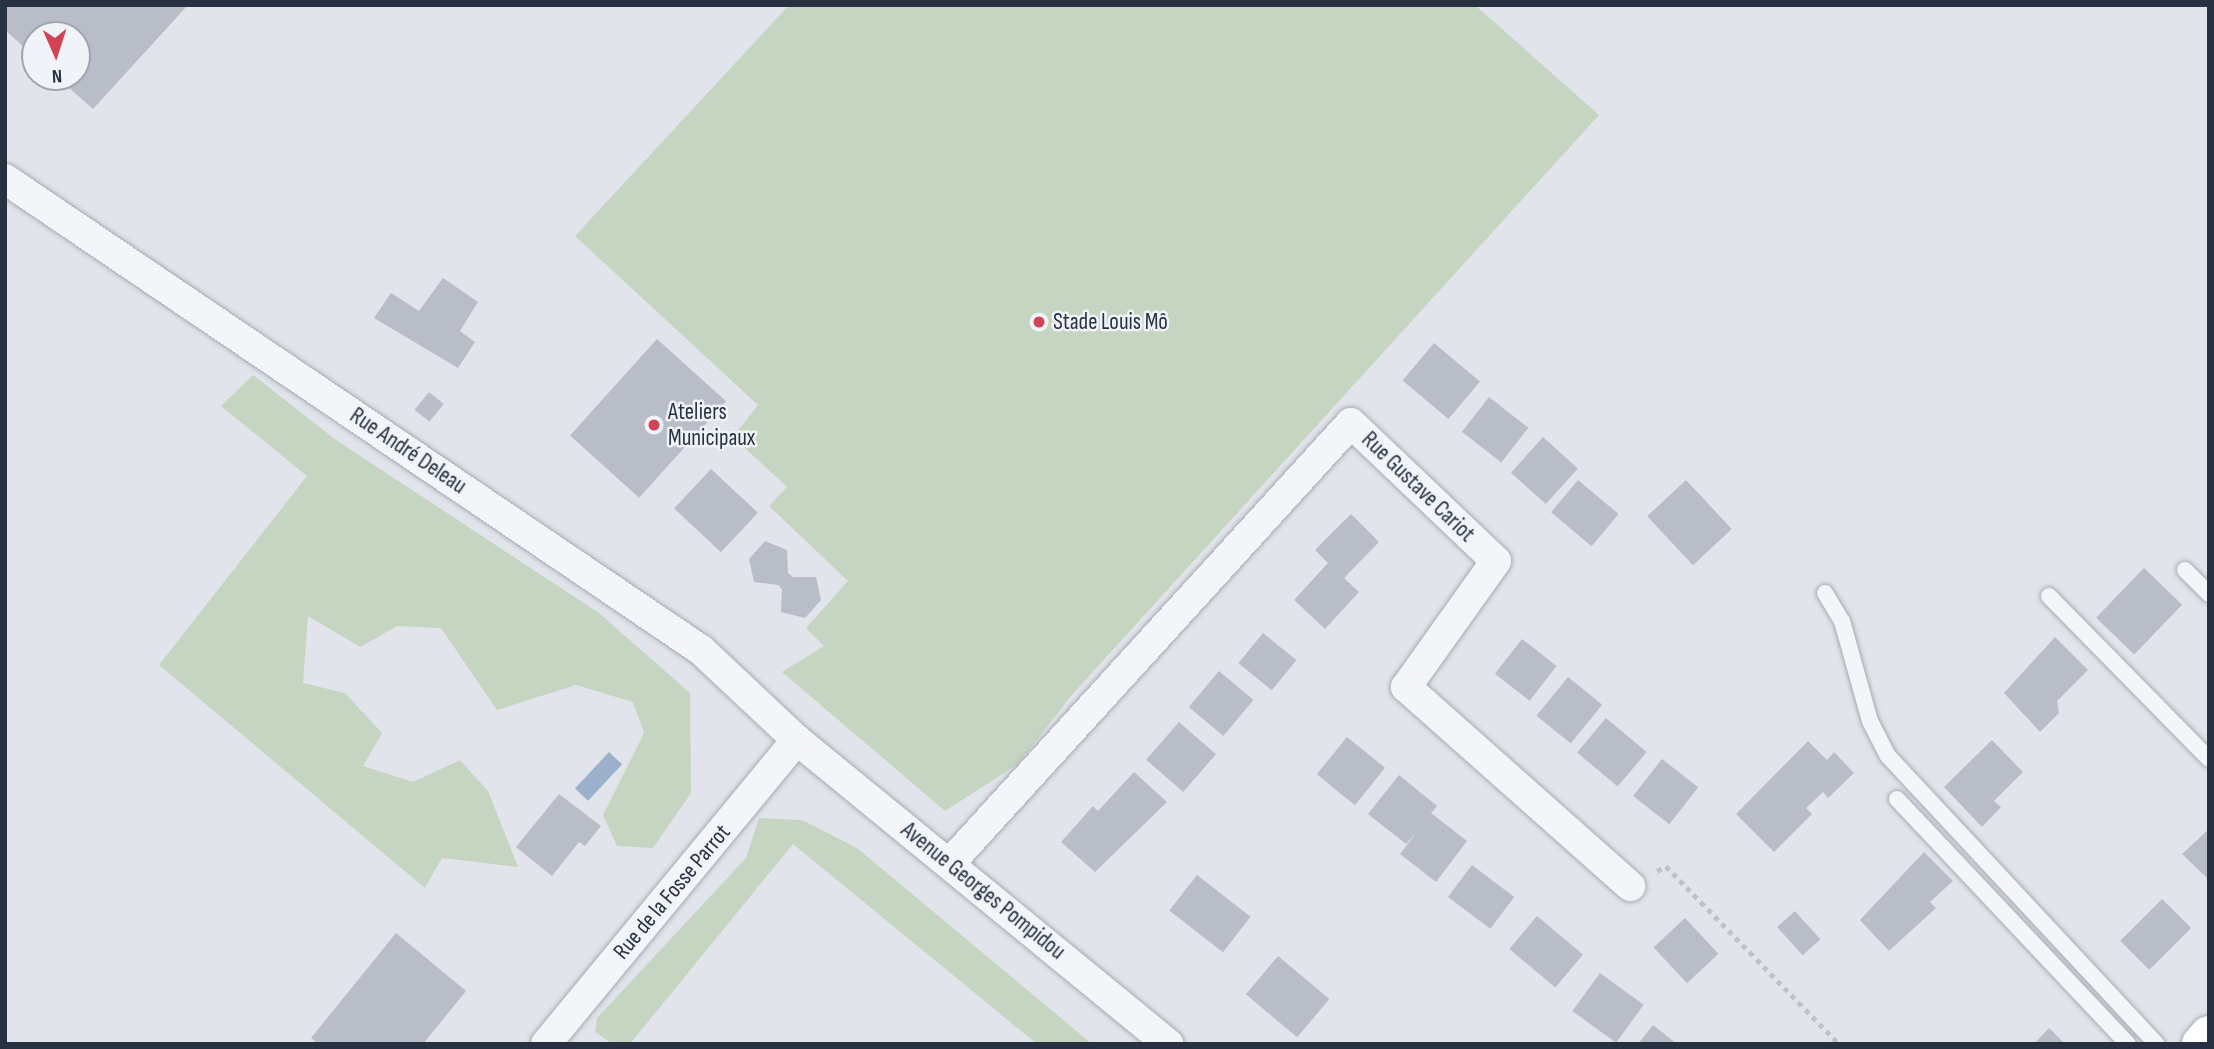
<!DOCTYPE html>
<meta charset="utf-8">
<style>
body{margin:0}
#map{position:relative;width:2214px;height:1049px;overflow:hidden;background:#e1e4ea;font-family:"Sofia Sans Condensed",sans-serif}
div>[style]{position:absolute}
.green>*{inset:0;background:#c6d4c2}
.water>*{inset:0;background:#9bb1cb;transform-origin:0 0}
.building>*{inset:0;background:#b8bdc7;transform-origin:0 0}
.path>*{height:4.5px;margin-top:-2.25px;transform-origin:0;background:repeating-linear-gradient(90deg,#bfc2c9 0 5px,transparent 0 10px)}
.roads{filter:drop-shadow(0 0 2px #a6abb4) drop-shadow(0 0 2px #a6abb4)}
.lane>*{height:16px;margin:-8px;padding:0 8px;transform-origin:8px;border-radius:8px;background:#f4f5f8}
.street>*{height:30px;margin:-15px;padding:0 15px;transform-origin:15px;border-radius:15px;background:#f4f5f8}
.secondary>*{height:38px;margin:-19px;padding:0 19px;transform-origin:19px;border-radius:19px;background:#fff}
.dots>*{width:19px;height:19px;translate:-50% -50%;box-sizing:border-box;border:4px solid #f0f3f7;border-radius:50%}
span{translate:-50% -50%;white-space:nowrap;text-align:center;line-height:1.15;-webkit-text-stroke:5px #f0f3f7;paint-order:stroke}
.poi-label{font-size:23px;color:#283142}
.left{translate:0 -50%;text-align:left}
.street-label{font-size:23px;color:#283142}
.frame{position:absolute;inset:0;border:7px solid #283142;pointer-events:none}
.north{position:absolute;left:21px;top:21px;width:70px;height:70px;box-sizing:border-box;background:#f0f3f7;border:2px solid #a0a5af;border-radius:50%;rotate:177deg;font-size:19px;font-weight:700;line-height:28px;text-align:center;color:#283142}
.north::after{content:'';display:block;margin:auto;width:24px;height:32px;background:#d34255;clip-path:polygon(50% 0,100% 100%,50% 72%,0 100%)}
</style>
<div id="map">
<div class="green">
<div style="clip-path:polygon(789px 5px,1475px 5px,1599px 115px,1071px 696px,1018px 764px,945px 811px,782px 672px,824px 646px,806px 628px,848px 581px,769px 506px,787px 487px,733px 437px,758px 405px,575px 236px)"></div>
<div style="clip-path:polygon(253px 375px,336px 440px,599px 613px,690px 693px,691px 793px,653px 848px,617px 846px,603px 815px,644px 733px,633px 702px,576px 685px,497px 710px,441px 628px,397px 626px,360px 647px,308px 616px,303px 683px,345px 693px,382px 733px,363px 766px,413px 782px,460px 760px,488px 791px,518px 867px,442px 858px,425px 888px,159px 665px,307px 476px,221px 406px)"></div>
<div style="clip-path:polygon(759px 818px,802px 820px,857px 848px,1092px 1044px,1037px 1044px,793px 844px,630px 1044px,613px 1044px,595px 1032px,597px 1018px,746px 858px)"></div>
</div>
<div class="water">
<div style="left:609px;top:752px;width:18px;height:50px;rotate:43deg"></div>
</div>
<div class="building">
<div style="clip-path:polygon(5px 5px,188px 5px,93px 109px,57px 77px,77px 77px,77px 35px,35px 35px,35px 57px,5px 30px)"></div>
<div style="clip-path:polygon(443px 278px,478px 302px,460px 331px,475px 342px,458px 368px,374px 318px,391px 293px,419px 311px)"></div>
<div style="left:657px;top:339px;width:93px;height:130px;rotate:42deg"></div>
<div style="left:1434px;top:343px;width:60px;height:49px;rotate:40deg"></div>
<div style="left:429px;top:392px;width:19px;height:23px;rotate:39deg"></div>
<div style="left:1489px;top:397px;width:50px;height:44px;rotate:38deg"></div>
<div style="left:1543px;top:437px;width:47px;height:48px;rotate:42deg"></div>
<div style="left:711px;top:469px;width:64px;height:54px;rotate:43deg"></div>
<div style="left:1578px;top:480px;width:53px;height:42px;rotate:40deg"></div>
<div style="left:1686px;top:480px;width:67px;height:53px;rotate:47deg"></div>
<div style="clip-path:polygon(1351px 514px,1379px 542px,1344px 578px,1359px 592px,1325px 629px,1294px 600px,1328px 563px,1315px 550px)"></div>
<div style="clip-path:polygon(765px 541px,787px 550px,788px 573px,793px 577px,816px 577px,821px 600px,805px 618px,781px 612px,782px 589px,778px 585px,754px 582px,749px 559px)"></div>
<div style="left:2144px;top:568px;width:53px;height:69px;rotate:44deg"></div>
<div style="left:1263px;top:633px;width:43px;height:39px;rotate:39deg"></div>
<div style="clip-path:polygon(2055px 637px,2088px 670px,2057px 701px,2059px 713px,2040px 732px,2004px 693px)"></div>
<div style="left:1522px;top:639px;width:44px;height:44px;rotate:38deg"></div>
<div style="left:1219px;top:671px;width:45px;height:47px;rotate:40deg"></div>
<div style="left:1568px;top:677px;width:44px;height:50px;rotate:39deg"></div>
<div style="left:1606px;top:718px;width:53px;height:45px;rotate:40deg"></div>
<div style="left:1179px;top:722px;width:49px;height:50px;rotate:41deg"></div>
<div style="left:1347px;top:737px;width:49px;height:48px;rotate:39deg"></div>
<div style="clip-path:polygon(1992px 740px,2023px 772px,1994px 801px,2001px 807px,1982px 827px,1944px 787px)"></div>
<div style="clip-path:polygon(1808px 741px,1827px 760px,1834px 752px,1854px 773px,1828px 798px,1823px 792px,1806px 808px,1812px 814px,1774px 852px,1736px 814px)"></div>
<div style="left:1662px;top:759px;width:46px;height:47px;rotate:38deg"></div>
<div style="clip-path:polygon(1134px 772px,1167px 802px,1095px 872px,1061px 842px,1093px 806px,1098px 811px)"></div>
<div style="clip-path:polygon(1399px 775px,1437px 806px,1431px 813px,1467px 841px,1436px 882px,1400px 854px,1417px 832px,1406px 844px,1368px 814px)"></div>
<div style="clip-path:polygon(559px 794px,601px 826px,585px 846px,579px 842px,552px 876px,516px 847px)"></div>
<div style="clip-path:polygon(2209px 829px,2209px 880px,2182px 854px)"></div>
<div style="clip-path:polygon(1924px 852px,1953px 881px,1930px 902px,1936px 908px,1889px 951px,1860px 920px)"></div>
<div style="left:1472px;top:865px;width:53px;height:40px;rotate:37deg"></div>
<div style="left:1197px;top:875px;width:68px;height:45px;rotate:38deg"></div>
<div style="left:2162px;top:899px;width:41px;height:59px;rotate:45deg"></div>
<div style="left:1795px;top:911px;width:38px;height:24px;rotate:48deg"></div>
<div style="left:1537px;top:916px;width:60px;height:43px;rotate:40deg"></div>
<div style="left:1685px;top:918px;width:49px;height:43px;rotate:47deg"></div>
<div style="clip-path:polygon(396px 933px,466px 991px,423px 1044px,318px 1044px,311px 1038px)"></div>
<div style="left:1278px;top:956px;width:67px;height:50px;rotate:40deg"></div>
<div style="left:1600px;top:973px;width:54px;height:47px;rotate:36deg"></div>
<div style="clip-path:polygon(1653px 1025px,1677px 1044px,1638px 1044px)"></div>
<div style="clip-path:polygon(2049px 1028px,2065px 1044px,2034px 1044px)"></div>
</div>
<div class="path">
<div style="left:1657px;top:871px;width:10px;rotate:-29deg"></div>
<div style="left:1666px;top:866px;width:248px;rotate:45.8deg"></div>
</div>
<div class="roads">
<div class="lane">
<div style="left:2185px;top:570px;width:34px;rotate:45deg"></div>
<div style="left:1825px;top:593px;width:33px;rotate:59deg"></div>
<div style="left:1842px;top:621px;width:104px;rotate:74.4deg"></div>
<div style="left:1870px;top:721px;width:39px;rotate:63deg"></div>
<div style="left:1888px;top:756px;width:394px;rotate:47deg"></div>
<div style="left:2049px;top:596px;width:228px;rotate:45.5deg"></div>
<div style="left:1897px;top:799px;width:337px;rotate:46.7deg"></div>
</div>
<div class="street">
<div style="left:5px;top:179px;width:840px;rotate:34.09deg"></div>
<div style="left:701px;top:650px;width:132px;rotate:43.2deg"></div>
<div style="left:797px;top:740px;width:480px;rotate:39.3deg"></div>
<div style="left:950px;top:863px;width:595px;rotate:-47.66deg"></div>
<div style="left:1351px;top:423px;width:200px;rotate:43.6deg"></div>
<div style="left:1496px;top:561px;width:155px;rotate:125.5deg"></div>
<div style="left:1406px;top:687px;width:300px;rotate:41.6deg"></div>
<div style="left:546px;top:1044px;width:394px;rotate:-50.5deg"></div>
</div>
<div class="secondary">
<div style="left:2201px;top:1044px;width:12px;rotate:-48deg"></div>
</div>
</div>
<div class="dots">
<div style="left:1039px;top:322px;background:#d34255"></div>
<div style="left:654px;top:425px;background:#d34255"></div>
</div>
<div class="poi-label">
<span class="left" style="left:1053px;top:322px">Stade Louis Mô</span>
<span class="left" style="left:668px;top:425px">Ateliers<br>Municipaux</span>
</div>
<div class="street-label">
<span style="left:408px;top:451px;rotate:34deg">Rue André Deleau</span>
<span style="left:1418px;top:487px;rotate:44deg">Rue Gustave Cariot</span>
<span style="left:983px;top:891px;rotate:39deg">Avenue Georges Pompidou</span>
<span style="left:672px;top:892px;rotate:-50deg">Rue de la Fosse Parrot</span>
</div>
<div class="frame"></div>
<div class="north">N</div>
</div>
